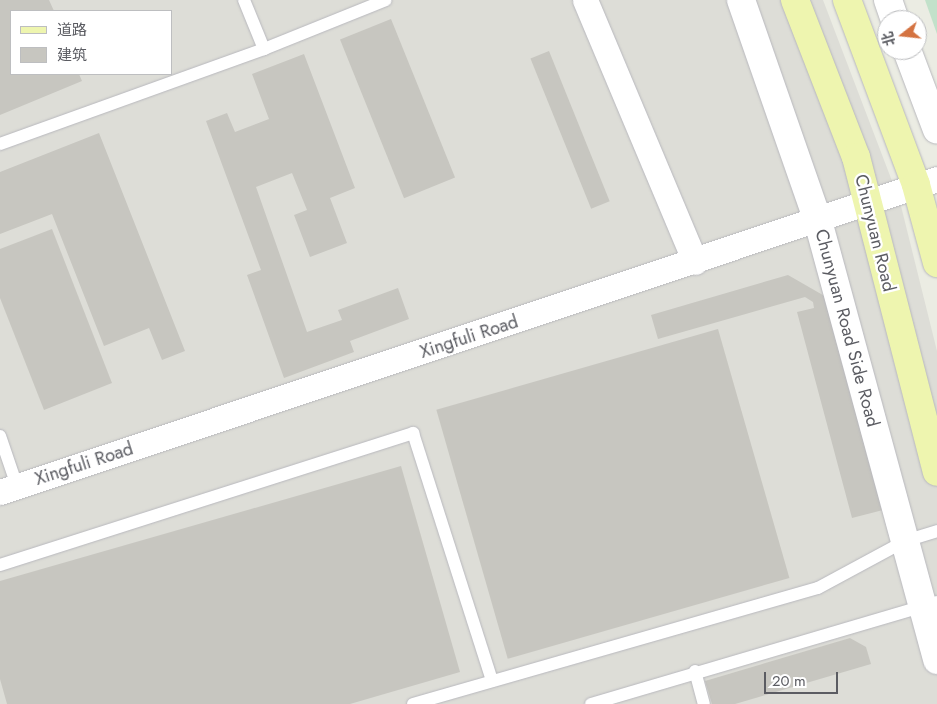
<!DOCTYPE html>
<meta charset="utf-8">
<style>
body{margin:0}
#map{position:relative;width:937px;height:704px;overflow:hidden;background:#ebece3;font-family:Jost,"Noto Sans SC",sans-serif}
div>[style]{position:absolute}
.industrial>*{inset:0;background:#ddddd7}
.green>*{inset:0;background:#c2e1ca}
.building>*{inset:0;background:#c7c6c0;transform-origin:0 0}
.roads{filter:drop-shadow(0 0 1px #b8b8bd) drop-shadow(0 0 1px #b8b8bd)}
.service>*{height:12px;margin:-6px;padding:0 6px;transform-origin:6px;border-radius:6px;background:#fff}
.minor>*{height:25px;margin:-12.5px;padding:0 12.5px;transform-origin:12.5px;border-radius:12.5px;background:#fff}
.tertiary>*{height:28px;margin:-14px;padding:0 14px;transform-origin:14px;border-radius:14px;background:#fff}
.primary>*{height:28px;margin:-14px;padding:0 14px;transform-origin:14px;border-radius:14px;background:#eef5af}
span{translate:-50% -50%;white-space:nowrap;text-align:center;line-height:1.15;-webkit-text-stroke:4.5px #fff;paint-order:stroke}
.street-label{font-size:18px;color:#5b5c62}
.legend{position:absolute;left:10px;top:10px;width:162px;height:65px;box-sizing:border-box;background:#fff;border:1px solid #bdbec0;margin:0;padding:6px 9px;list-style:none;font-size:15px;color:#5b5c62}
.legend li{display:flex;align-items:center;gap:10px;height:25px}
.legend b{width:25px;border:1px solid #bdbec0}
.north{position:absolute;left:877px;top:10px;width:50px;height:50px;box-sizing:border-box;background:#fff;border:1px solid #bdbec0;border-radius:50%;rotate:254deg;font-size:14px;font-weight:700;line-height:20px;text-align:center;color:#5b5c62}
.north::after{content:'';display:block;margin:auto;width:18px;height:22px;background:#d47341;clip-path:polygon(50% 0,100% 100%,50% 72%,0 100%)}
.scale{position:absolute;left:764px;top:672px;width:74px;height:22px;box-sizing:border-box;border:2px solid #5b5c62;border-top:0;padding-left:6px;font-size:15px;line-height:18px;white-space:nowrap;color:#5b5c62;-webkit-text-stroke:4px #fff;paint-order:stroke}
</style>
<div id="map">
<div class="industrial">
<div style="clip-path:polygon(evenodd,0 0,823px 0,900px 202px,937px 351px,937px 704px,0 704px,0 0,11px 11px,171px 11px,171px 74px,11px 74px,11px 11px)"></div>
</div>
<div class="green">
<div style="clip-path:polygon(925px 0,937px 0,937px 34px)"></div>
</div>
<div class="building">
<div style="clip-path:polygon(0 0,49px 0,54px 11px,11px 11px,11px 74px,79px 74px,82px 81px,0 115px)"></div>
<div style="left:391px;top:19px;width:171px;height:55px;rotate:68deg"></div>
<div style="left:549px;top:51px;width:162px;height:20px;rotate:68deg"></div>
<div style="clip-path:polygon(304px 54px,355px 188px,330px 198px,347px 243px,310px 257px,294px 215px,307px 210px,292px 173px,256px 187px,307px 332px,342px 320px,338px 310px,398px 288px,409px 319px,350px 341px,354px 352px,284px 378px,247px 275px,261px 270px,206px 121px,227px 113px,235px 132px,269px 119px,252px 74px)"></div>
<div style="clip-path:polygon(99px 133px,185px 351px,162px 360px,149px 328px,104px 346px,52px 214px,0 234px,0 172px)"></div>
<div style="clip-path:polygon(52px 229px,112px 383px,44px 410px,0 298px,0 249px)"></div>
<div style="clip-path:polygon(788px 275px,828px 298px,883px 510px,852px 518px,797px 312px,814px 308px,813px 302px,805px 297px,658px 339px,651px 315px)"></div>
<div style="left:718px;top:329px;width:259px;height:293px;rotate:74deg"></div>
<div style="clip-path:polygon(401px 466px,460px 672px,350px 704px,7px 704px,0 679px,0 581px)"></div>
<div style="clip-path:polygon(850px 638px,866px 647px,871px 664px,735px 704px,712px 704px,705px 681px)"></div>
</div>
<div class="roads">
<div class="service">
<div style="left:244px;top:0;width:53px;rotate:67.8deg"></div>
<div style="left:0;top:144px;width:281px;rotate:-19.8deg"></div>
<div style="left:264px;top:49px;width:131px;rotate:-21.9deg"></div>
<div style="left:0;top:436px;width:53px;rotate:71.2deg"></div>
<div style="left:0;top:565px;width:434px;rotate:-17.7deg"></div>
<div style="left:413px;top:433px;width:260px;rotate:72.3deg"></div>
<div style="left:695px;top:671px;width:34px;rotate:75deg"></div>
<div style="left:413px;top:704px;width:421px;rotate:-16deg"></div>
<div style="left:818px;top:588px;width:99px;rotate:-28.4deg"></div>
<div style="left:905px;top:541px;width:34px;rotate:-17deg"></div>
<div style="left:591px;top:704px;width:361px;rotate:-16.4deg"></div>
</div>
<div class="minor">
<div style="left:585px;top:0;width:284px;rotate:67.2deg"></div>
<div style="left:0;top:492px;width:988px;rotate:-18.47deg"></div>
</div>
<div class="tertiary">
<div style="left:741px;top:0;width:234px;rotate:70.8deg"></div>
<div style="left:818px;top:221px;width:455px;rotate:74.8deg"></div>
<div style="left:888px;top:0;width:21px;rotate:71deg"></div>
<div style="left:907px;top:50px;width:85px;rotate:69.4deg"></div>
</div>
<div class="primary">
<div style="left:795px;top:0;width:168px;rotate:68.8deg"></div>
<div style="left:856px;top:157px;width:325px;rotate:75.6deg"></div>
<div style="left:847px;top:0;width:197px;rotate:69.5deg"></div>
<div style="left:916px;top:185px;width:81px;rotate:74.9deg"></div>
</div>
</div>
<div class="street-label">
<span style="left:875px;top:233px;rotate:76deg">Chunyuan Road</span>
<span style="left:847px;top:328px;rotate:75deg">Chunyuan Road Side Road</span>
<span style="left:469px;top:337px;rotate:-18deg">Xingfuli Road</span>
<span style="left:84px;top:464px;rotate:-18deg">Xingfuli Road</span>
</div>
<ul class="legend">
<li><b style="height:6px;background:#eef5af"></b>道路</li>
<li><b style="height:14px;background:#c7c6c0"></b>建筑</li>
</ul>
<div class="north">北</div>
<div class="scale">20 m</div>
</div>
